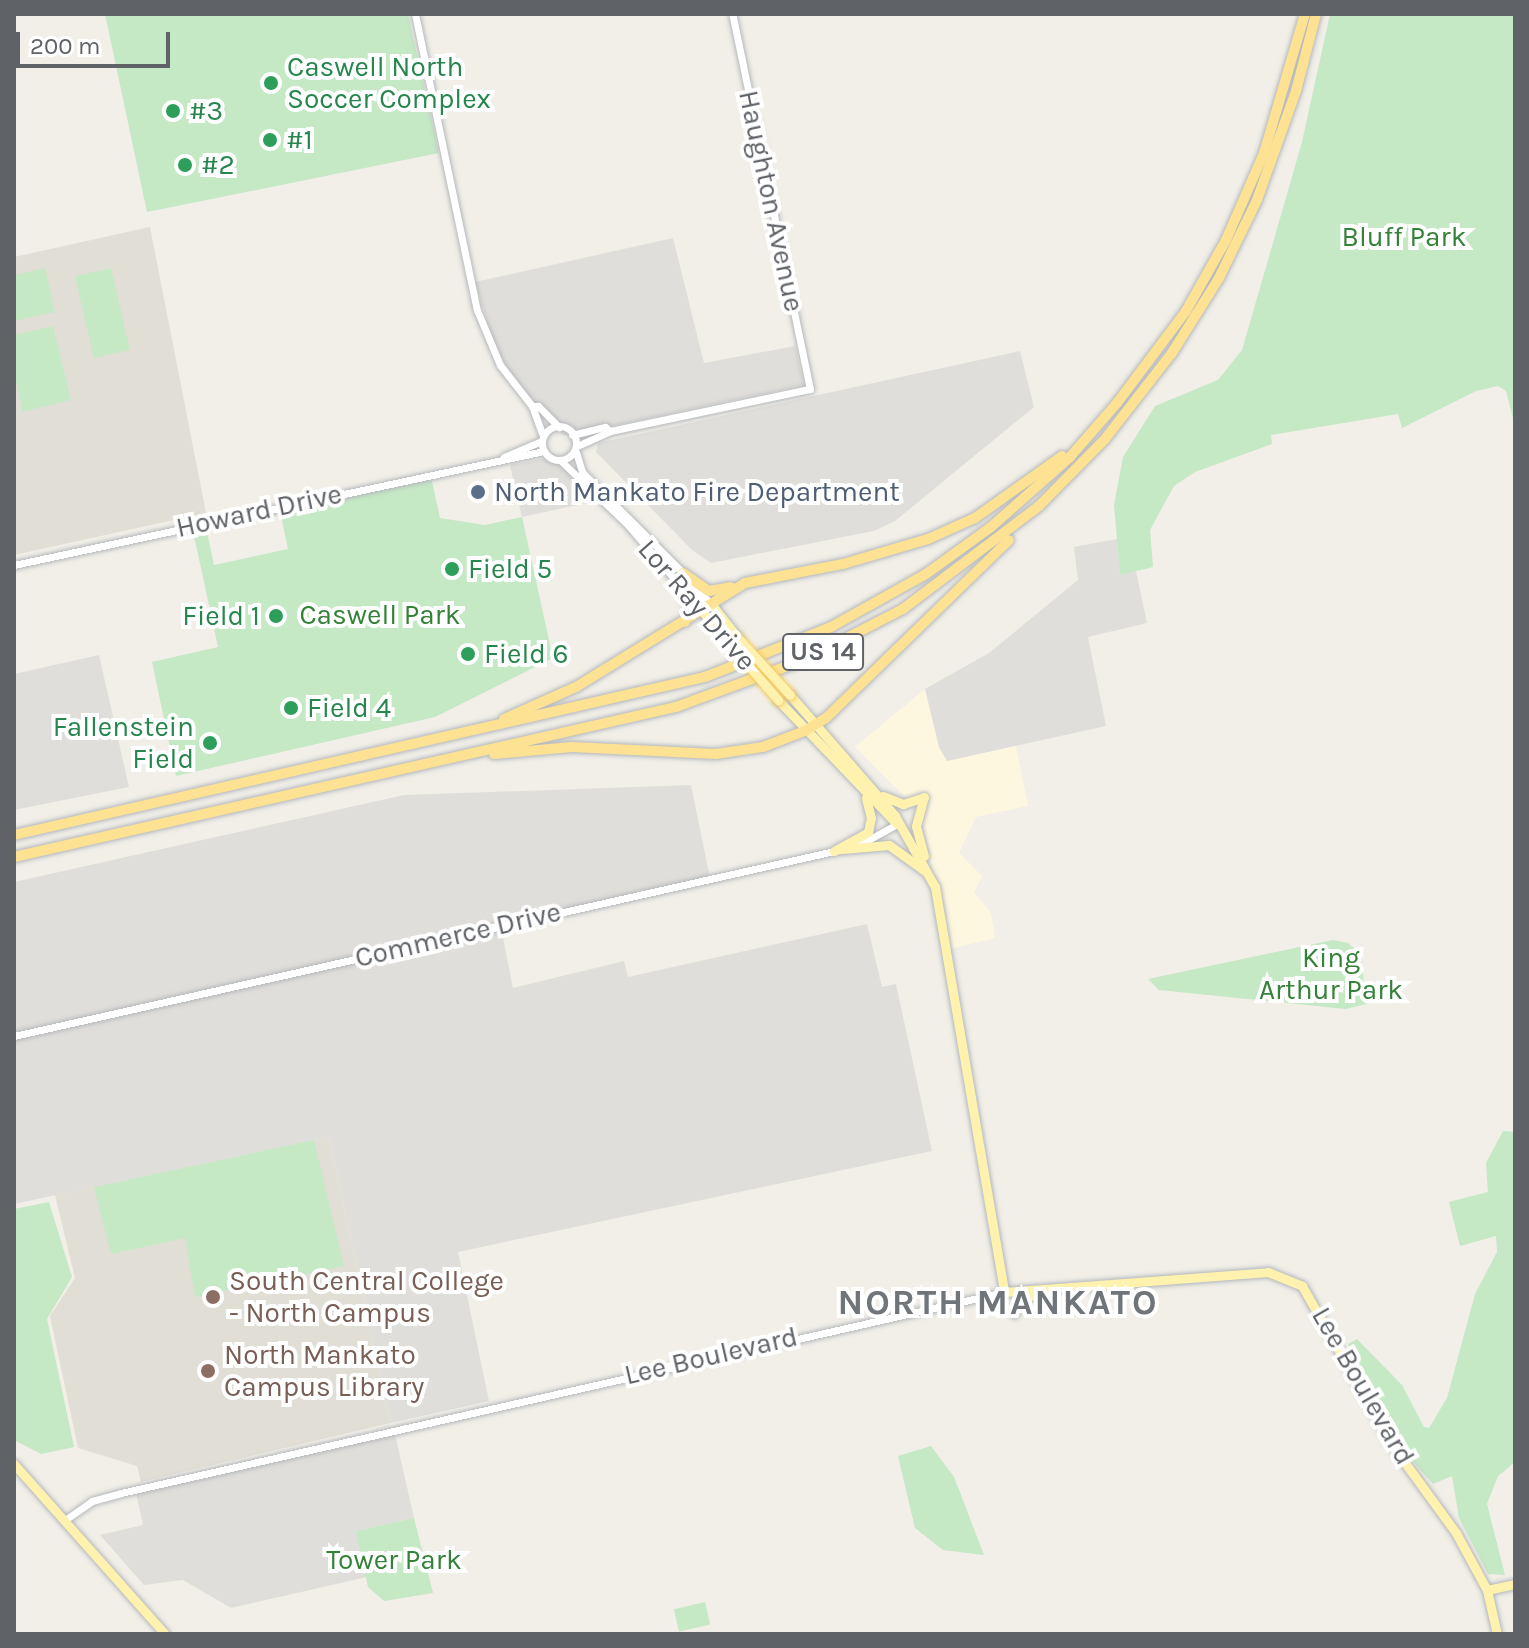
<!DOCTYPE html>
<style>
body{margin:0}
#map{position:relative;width:1529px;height:1648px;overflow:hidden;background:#f1efe8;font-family:Karla,sans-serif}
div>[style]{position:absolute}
.commercial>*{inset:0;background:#fef7e0}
.industrial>*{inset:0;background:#e0deda}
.education>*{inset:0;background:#e1ded6}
.green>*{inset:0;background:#c5e8c5;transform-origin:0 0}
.roads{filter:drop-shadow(0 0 2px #b5b8bc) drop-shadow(0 0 2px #b5b8bc)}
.minor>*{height:7px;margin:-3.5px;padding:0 3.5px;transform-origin:3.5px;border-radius:3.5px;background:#fff}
.minor>.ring{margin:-3.5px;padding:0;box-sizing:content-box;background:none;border:7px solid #fff;border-radius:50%}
.major>*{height:9px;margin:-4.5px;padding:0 4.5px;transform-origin:4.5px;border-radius:4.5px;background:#fff2af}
.highway>*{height:10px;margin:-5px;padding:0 5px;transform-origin:5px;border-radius:5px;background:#fde293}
.bridges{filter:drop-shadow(0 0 2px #f2c960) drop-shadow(0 0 2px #f2c960)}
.major-bridge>*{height:9px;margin:-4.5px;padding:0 4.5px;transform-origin:4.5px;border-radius:4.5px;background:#fff2af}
.dots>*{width:22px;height:22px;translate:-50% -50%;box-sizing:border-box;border:4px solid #fff;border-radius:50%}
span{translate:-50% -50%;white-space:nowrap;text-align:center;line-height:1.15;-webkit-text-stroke:8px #fff;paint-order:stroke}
.shield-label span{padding:2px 6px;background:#fff;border:2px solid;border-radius:6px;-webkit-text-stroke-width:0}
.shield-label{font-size:26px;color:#5f6368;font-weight:700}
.leisure-label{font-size:28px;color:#27864d}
.left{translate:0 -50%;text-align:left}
.right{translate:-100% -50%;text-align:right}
.street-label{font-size:28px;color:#5f6368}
.park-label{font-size:28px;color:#348238}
.service-label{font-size:28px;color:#4e5e75}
.education-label{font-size:28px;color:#785e54}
.district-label{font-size:36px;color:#70757a;font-weight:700;letter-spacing:2px}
.frame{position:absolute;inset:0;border:16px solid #5f6368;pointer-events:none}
.scale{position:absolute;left:16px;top:32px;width:154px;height:36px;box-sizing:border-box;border:4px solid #5f6368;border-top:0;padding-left:10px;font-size:24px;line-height:28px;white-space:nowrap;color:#5f6368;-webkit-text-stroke:6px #fff;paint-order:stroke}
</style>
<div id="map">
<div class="commercial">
<div style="clip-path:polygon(925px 689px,939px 747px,947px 761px,1016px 746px,1028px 806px,976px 817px,959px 853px,982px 876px,974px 892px,991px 913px,995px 938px,950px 949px,923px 824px,909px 801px,855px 747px)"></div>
</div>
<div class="industrial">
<div style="clip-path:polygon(673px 238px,704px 363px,795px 346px,804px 385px,564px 436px,518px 384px,497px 352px,475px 282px)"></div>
<div style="clip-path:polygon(1020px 351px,1034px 407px,895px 521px,874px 531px,711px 563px,692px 550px,596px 452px,598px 443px)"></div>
<div style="clip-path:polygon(558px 456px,596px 501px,522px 517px,510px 465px)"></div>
<div style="clip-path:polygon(1117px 539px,1120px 574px,1136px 571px,1147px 623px,1088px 637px,1106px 726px,947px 761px,939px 747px,925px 689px,989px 653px,1078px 580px,1074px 547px)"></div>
<div style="clip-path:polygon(99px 655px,129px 787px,14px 810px,14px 674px)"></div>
<div style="clip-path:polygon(691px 785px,711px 883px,501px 928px,513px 988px,624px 961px,628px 977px,867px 924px,882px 987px,896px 984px,932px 1151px,458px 1252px,489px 1401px,390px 1423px,329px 1137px,14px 1204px,14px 882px,404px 795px)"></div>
<div style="clip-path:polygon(395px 1434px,414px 1518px,356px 1531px,367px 1577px,231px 1608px,183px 1580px,144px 1585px,100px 1535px,143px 1525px,136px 1493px)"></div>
</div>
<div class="education">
<div style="clip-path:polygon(150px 227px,206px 513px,14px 555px,14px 257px)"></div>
<div style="clip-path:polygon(329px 1137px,390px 1423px,141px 1482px,137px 1466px,78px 1448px,50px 1316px,75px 1278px,55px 1195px)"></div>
</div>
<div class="green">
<div style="clip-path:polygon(105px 14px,408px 14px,439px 153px,147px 212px)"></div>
<div style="clip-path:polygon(1330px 14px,1515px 14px,1515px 426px,1506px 391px,1498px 386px,1476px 391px,1402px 428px,1398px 414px,1271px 435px,1272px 444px,1195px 472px,1174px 486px,1150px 530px,1153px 567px,1120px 575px,1114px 505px,1123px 457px,1155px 406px,1218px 380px,1242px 350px,1302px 142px)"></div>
<div style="clip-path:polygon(45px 268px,55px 312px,14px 321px,14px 275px)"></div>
<div style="left:111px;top:268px;width:84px;height:37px;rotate:77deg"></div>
<div style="clip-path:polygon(53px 326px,71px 400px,23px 412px,14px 373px,14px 335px)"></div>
<div style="clip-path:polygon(431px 477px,440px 518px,485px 525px,522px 517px,553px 658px,435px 717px,176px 776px,152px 662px,218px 647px,193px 531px,206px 527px,214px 565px,288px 549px,280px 511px)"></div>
<div style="clip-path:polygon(1333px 940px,1348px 943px,1361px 955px,1366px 1004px,1346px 1009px,1159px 990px,1148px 979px)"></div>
<div style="clip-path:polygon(1503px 1131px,1515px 1132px,1515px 1462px,1498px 1476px,1487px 1504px,1505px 1575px,1488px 1574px,1459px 1518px,1452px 1476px,1433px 1484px,1407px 1455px,1348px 1344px,1357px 1339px,1402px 1385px,1424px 1427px,1429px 1428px,1447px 1398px,1475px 1294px,1497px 1252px,1496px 1236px,1460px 1246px,1449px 1202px,1488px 1192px,1486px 1163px)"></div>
<div style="clip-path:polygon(314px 1140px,344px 1266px,195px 1297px,185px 1238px,111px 1254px,94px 1187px)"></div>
<div style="clip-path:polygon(49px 1202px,72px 1277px,47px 1319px,74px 1447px,41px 1454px,14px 1440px,14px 1209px)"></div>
<div style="clip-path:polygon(931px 1446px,954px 1477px,984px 1555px,943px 1550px,915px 1528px,898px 1456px)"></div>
<div style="clip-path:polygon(414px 1518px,433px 1593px,384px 1601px,368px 1587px,356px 1531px)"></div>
<div style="left:705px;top:1602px;width:23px;height:32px;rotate:77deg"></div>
</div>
<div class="roads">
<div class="minor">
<div style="left:415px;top:14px;width:302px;rotate:78.2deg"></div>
<div style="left:477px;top:310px;width:60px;rotate:67.3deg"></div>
<div style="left:500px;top:365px;width:52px;rotate:52deg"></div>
<div style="left:532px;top:406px;width:29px;rotate:70deg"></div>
<div style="left:532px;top:406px;width:6px"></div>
<div style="left:538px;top:406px;width:30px;rotate:45deg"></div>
<div class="ring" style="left:542px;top:426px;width:27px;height:27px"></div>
<div style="left:572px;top:435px;width:34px;rotate:-14deg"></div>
<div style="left:605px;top:427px;width:6px;rotate:39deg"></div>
<div style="left:577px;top:446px;width:36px;rotate:-24deg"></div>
<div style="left:610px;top:431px;width:204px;rotate:-11.9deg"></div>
<div style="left:810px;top:389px;width:383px;rotate:-101.7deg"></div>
<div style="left:576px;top:452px;width:21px;rotate:73deg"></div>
<div style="left:582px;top:472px;width:144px;rotate:45deg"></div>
<div style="left:504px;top:457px;width:39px;rotate:-23deg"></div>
<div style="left:560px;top:460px;width:93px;rotate:43.7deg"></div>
<div style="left:627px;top:524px;width:115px;rotate:49.2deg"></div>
<div style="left:14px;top:565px;width:542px;rotate:-12.14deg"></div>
<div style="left:692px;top:583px;width:30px;rotate:48deg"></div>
<div style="left:859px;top:845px;width:43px;rotate:-28.9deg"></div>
<div style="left:14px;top:1036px;width:846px;rotate:-12.71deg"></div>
<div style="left:65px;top:1520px;width:33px;rotate:-35deg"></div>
<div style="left:92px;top:1501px;width:30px;rotate:-15deg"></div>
<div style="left:121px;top:1493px;width:906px;rotate:-12.82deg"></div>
</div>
<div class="major">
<div style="left:712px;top:605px;width:42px;rotate:51.8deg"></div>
<div style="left:702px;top:611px;width:40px;rotate:50deg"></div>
<div style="left:790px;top:695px;width:160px;rotate:49deg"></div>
<div style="left:895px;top:816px;width:81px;rotate:60.6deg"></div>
<div style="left:935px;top:887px;width:411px;rotate:80.3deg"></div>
<div style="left:1004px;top:1292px;width:265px;rotate:-4.3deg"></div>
<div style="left:1268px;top:1272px;width:37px;rotate:22deg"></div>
<div style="left:1302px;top:1286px;width:188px;rotate:60.3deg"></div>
<div style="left:1395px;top:1449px;width:104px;rotate:54deg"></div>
<div style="left:1456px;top:1533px;width:65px;rotate:61.5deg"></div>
<div style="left:1487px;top:1590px;width:45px;rotate:77.2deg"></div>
<div style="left:778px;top:700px;width:172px;rotate:46.2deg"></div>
<div style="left:883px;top:796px;width:22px;rotate:22deg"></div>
<div style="left:903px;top:804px;width:22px;rotate:-18deg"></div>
<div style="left:842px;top:849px;width:47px;rotate:-4.9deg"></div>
<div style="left:889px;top:845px;width:44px;rotate:35.8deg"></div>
<div style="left:834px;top:851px;width:39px;rotate:-29deg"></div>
<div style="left:868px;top:832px;width:14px;rotate:-78deg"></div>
<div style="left:871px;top:818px;width:21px;rotate:-104deg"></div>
<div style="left:924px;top:856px;width:31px;rotate:-105deg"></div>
<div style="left:916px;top:826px;width:30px;rotate:-75deg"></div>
<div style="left:1014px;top:1313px;width:14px;rotate:-73deg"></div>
<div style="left:1018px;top:1300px;width:23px;rotate:-18deg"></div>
<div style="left:14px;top:1464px;width:227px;rotate:48.4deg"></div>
<div style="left:1487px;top:1590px;width:29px;rotate:-12deg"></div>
</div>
<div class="highway">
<div style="left:683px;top:573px;width:32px;rotate:35deg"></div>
<div style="left:709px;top:591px;width:22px;rotate:-10deg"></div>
<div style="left:684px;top:590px;width:21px;rotate:73deg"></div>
<div style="left:690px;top:610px;width:13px;rotate:113deg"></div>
<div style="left:504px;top:719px;width:79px;rotate:-24deg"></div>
<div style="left:576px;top:687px;width:198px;rotate:-31.6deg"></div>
<div style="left:745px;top:583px;width:100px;rotate:-11deg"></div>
<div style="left:843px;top:564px;width:89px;rotate:-16.4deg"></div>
<div style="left:928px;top:539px;width:51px;rotate:-24.1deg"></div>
<div style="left:975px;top:518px;width:107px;rotate:-35.5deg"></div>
<div style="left:494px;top:754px;width:78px;rotate:-5.1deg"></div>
<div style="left:572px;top:747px;width:144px;rotate:2.8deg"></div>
<div style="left:716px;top:754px;width:48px;rotate:-8.5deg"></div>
<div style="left:763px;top:747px;width:45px;rotate:-20.9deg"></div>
<div style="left:805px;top:731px;width:25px;rotate:-32deg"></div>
<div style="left:826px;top:718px;width:255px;rotate:-44.2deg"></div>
<div style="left:14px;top:835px;width:709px;rotate:-12.88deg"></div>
<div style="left:705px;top:677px;width:136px;rotate:-21.6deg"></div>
<div style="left:831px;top:627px;width:109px;rotate:-29.2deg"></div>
<div style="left:926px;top:574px;width:80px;rotate:-35.9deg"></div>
<div style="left:991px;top:527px;width:106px;rotate:-41.5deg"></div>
<div style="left:1070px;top:457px;width:72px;rotate:-49deg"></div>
<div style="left:1117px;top:403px;width:115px;rotate:-53.1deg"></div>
<div style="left:1186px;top:311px;width:81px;rotate:-60.6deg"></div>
<div style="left:1226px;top:240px;width:95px;rotate:-66.4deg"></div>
<div style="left:1264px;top:153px;width:145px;rotate:-73.6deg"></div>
<div style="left:14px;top:857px;width:679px;rotate:-12.77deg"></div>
<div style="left:676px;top:707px;width:136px;rotate:-20.2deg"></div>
<div style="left:804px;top:660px;width:111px;rotate:-27.3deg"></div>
<div style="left:903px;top:609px;width:171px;rotate:-37.1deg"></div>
<div style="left:1039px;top:506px;width:94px;rotate:-45.4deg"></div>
<div style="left:1105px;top:439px;width:109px;rotate:-52.1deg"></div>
<div style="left:1172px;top:353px;width:89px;rotate:-57.9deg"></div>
<div style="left:1219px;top:278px;width:87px;rotate:-64deg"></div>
<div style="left:1257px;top:200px;width:116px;rotate:-70.3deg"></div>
<div style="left:1296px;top:91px;width:80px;rotate:-75.4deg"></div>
</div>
</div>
<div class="bridges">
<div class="major-bridge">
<div style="left:738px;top:638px;width:77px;rotate:47.6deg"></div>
<div style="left:728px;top:642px;width:77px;rotate:49.2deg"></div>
</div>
</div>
<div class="dots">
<div style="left:271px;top:83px;background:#2e9e5b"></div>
<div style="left:173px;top:111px;background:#2e9e5b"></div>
<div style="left:270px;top:140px;background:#2e9e5b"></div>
<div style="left:185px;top:165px;background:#2e9e5b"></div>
<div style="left:478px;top:492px;background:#5c6f8a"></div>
<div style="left:452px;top:569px;background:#2e9e5b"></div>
<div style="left:276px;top:616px;background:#2e9e5b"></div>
<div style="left:468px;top:654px;background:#2e9e5b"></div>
<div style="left:291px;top:708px;background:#2e9e5b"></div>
<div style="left:210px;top:743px;background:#2e9e5b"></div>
<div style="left:213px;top:1297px;background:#8d6e63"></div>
<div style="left:208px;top:1371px;background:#8d6e63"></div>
</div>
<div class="shield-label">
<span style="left:823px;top:652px">US 14</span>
</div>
<div class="leisure-label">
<span class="left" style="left:287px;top:83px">Caswell North<br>Soccer Complex</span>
<span class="left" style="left:189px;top:111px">#3</span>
<span class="left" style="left:286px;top:140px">#1</span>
<span class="left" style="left:201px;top:165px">#2</span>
<span class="left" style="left:468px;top:569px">Field 5</span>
<span class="right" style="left:260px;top:616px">Field 1</span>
<span class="left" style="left:484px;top:654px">Field 6</span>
<span class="left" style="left:307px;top:708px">Field 4</span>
<span class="right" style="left:194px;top:743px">Fallenstein<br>Field</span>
</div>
<div class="street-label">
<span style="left:771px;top:201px;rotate:78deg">Haughton Avenue</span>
<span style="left:259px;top:511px;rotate:-12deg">Howard Drive</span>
<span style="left:697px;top:605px;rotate:49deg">Lor Ray Drive</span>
<span style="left:458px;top:935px;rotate:-13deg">Commerce Drive</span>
<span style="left:711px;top:1356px;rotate:-13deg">Lee Boulevard</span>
<span style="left:1363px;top:1386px;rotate:60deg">Lee Boulevard</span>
</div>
<div class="park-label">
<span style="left:1404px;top:237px">Bluff Park</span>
<span style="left:380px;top:615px">Caswell Park</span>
<span style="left:1331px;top:974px">King<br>Arthur Park</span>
<span style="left:394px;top:1560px">Tower Park</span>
</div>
<div class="service-label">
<span class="left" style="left:494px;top:492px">North Mankato Fire Department</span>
</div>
<div class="education-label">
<span class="left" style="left:229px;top:1297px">South Central College<br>- North Campus</span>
<span class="left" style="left:224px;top:1371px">North Mankato<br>Campus Library</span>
</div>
<div class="district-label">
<span style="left:998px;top:1303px">NORTH MANKATO</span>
</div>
<div class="frame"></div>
<div class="scale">200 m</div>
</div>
